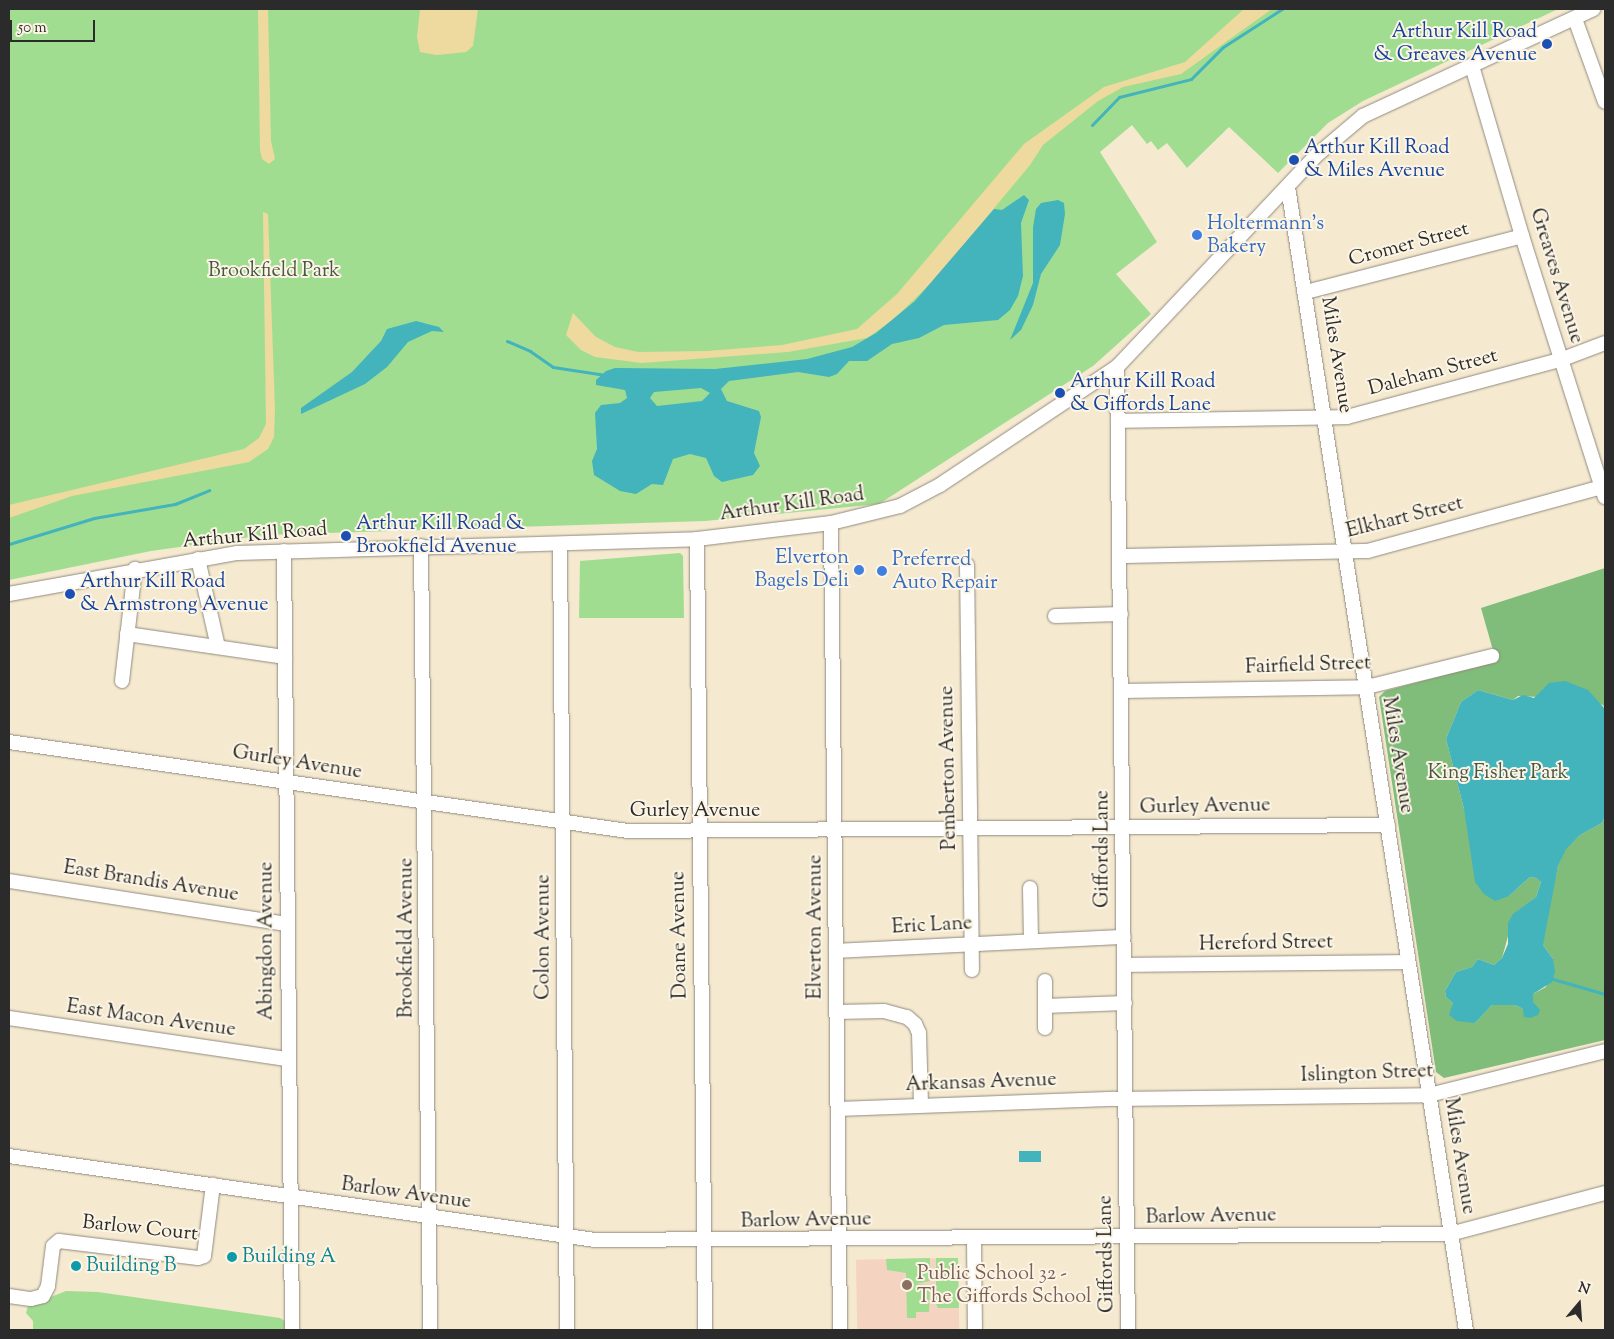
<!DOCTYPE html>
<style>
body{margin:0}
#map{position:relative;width:1614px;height:1339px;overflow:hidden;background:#f5e9d0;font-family:"Sorts Mill Goudy",serif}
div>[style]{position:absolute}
.built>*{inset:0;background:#f4d3c0;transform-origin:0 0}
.green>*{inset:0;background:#a1dd90}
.forest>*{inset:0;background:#80bc7a}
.sand>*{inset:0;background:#eeda9e}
.water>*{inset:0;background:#43b3bc;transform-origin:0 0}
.stream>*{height:3px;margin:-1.5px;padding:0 1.5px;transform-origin:1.5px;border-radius:1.5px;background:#43b3bc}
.roads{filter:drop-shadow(0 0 1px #908a7e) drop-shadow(0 0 1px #908a7e)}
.minor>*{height:14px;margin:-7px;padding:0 7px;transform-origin:7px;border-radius:7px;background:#fff}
.dots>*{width:14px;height:14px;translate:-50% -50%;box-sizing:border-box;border:2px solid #fcf5e5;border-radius:50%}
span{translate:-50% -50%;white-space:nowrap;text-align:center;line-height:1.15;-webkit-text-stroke:4px #fcf5e5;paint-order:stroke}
.transit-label{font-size:20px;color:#164399}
.right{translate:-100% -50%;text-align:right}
.left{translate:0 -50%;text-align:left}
.shop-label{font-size:20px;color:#366cbe}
.street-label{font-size:20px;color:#2b2b2b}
.park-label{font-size:20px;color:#485844}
.culture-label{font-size:20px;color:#0d838f}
.education-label{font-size:20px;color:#785e54}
.frame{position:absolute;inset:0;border:10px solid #2b2b2b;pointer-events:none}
.north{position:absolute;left:1554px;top:1279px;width:50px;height:50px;-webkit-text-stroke:4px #fcf5e5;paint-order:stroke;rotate:18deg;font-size:14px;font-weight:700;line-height:20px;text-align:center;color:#2b2b2b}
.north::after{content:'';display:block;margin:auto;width:18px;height:22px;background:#2b2b2b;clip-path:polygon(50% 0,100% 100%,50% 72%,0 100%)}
.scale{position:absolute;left:10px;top:20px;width:85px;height:22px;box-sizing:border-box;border:2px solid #2b2b2b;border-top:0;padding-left:6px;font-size:15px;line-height:18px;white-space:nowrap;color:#2b2b2b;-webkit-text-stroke:4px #fcf5e5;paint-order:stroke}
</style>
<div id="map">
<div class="built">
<div style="left:958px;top:1258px;width:72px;height:102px;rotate:89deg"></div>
</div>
<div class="green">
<div style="clip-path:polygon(9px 9px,1558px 9px,1363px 101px,1328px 123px,1278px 173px,1229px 127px,1187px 168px,1167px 143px,1158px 150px,1151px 141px,1147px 144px,1132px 125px,1100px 152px,1157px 242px,1116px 274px,1151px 314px,1093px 366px,879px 504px,705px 521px,264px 535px,151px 551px,9px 580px)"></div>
<div style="clip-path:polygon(680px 553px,683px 556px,684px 618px,579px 618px,580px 561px)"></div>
<div style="clip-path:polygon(930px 1258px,930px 1281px,916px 1284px,930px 1285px,929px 1312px,916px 1312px,916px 1318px,907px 1318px,906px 1273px,887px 1270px,886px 1259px)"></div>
<div style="clip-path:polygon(936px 1258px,958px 1258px,959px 1308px,938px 1308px,936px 1304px)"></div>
<div style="clip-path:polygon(66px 1291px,98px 1292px,280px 1318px,285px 1321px,285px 1330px,33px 1330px,33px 1321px,26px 1313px,28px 1306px)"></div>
</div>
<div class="forest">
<div style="clip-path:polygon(1605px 568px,1605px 709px,1603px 705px,1544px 688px,1539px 697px,1518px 696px,1513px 700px,1478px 690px,1461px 702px,1446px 739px,1464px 809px,1509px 896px,1530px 877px,1538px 878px,1541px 882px,1536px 897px,1514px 914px,1502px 958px,1494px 965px,1478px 959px,1472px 967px,1456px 972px,1445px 991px,1446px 997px,1453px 1003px,1452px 1010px,1475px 1023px,1492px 1005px,1515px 1005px,1523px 1009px,1533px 1002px,1533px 994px,1546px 987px,1553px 959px,1543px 945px,1543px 934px,1558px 866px,1565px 849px,1580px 835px,1602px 823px,1605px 816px,1605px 1040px,1444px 1078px,1436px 1072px,1379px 697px,1385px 691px,1496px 661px,1481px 608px)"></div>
</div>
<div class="sand">
<div style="clip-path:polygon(258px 9px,268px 9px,271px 141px,275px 159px,269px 164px,262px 159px,260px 150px)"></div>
<div style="clip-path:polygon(420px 9px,478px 9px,473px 46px,466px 52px,437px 55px,420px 52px,417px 37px)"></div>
<div style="clip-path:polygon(1244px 9px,1272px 9px,1181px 74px,1123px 87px,1098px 101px,1043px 145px,1030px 165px,936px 278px,893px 320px,867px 338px,788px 352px,642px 363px,595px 357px,581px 350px,566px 335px,573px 313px,596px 337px,615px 347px,638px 352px,707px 351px,782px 345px,857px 329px,897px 294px,1024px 144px,1104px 87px,1185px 62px)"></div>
<div style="clip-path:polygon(263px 212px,268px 214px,275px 409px,274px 437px,268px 449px,249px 462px,72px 496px,9px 518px,9px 505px,244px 449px,259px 438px,266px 424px)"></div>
</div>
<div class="water">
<div style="clip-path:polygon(evenodd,1024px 195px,1029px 200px,1021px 223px,1023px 276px,1018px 296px,1010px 310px,998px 320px,944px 325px,919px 338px,892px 344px,867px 361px,849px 361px,837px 374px,829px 377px,798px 372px,729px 381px,721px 389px,727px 401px,759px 411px,761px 417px,754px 453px,760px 466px,753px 475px,722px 482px,714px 476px,706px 458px,690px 454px,673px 459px,663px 485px,652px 484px,636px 494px,620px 491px,594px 475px,592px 461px,597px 449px,595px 413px,601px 405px,620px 403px,627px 398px,625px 390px,596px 385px,596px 380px,606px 371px,615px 368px,715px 369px,807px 359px,852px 347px,876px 333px,915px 301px,994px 209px,1002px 210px,1024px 195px,701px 388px,710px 393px,702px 401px,657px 406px,650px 398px,654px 392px,701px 388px)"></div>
<div style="clip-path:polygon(1058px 200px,1064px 203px,1065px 214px,1060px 245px,1041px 274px,1033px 305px,1021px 330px,1010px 340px,1033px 283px,1033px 227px,1036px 209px,1041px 203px)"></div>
<div style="clip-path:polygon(416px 321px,439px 327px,444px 332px,432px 331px,408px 342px,387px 367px,365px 384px,301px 414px,301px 408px,352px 372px,381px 341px,387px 329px)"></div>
<div style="clip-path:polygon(1565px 681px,1588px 690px,1605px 709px,1605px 816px,1602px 823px,1580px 835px,1566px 849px,1558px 866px,1543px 945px,1553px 959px,1555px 972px,1552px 982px,1533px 994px,1533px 1002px,1540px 1010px,1538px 1015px,1530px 1018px,1524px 1017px,1523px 1009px,1515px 1005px,1492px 1005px,1475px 1023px,1457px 1021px,1449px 1015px,1453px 1003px,1446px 997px,1445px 991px,1456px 972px,1472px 967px,1478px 959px,1494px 965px,1502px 958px,1508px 944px,1508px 923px,1513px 914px,1536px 897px,1541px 882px,1537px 878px,1530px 877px,1509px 896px,1495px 901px,1484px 894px,1475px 882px,1464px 809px,1446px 739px,1461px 702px,1478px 690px,1513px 700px,1523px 695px,1534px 698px,1549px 683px)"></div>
<div style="left:1019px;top:1151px;width:22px;height:11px"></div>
</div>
<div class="stream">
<div style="left:1092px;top:125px;width:39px;rotate:-46deg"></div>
<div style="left:1119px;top:97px;width:74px;rotate:-14deg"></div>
<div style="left:1191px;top:79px;width:45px;rotate:-45deg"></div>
<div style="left:1223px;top:47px;width:70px;rotate:-32.8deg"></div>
<div style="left:507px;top:341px;width:25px;rotate:23deg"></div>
<div style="left:530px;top:351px;width:28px;rotate:35deg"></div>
<div style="left:553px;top:367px;width:53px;rotate:8.7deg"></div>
<div style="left:9px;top:544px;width:89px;rotate:-17deg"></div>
<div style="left:94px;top:518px;width:82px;rotate:-9.8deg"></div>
<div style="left:175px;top:504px;width:37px;rotate:-22deg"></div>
<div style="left:1553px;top:979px;width:54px;rotate:16.1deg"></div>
</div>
<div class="roads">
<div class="minor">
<div style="left:1575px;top:19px;width:88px;rotate:70.1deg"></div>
<div style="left:1472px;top:66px;width:177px;rotate:73.6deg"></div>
<div style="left:1522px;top:236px;width:274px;rotate:72.4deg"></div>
<div style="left:1288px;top:187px;width:1157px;rotate:81.15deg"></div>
<div style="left:1306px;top:292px;width:223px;rotate:-14.5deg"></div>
<div style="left:1117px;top:367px;width:963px;rotate:89.35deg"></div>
<div style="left:1118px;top:421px;width:229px;rotate:-1deg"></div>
<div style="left:1347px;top:417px;width:220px;rotate:-15deg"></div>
<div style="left:1560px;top:360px;width:48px;rotate:-20.7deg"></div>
<div style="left:831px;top:523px;width:807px;rotate:89.36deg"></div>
<div style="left:697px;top:539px;width:791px;rotate:89.42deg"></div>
<div style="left:560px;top:544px;width:786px;rotate:89.49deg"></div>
<div style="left:421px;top:546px;width:784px;rotate:89.34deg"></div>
<div style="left:284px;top:551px;width:779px;rotate:89.41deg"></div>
<div style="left:1120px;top:556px;width:248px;rotate:-1.2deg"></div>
<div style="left:1368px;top:551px;width:246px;rotate:-15.3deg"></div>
<div style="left:198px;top:559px;width:90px;rotate:77.2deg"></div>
<div style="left:967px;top:565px;width:405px;rotate:89.3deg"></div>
<div style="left:9px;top:594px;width:232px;rotate:-10.2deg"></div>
<div style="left:237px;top:553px;width:460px;rotate:-1.7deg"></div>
<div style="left:697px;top:539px;width:135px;rotate:-6.8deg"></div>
<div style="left:831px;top:523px;width:71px;rotate:-13.8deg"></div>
<div style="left:900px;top:506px;width:45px;rotate:-27.7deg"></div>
<div style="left:940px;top:485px;width:213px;rotate:-33.7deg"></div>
<div style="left:1117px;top:367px;width:293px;rotate:-46.7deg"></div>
<div style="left:1318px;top:154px;width:59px;rotate:-40.2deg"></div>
<div style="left:1363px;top:116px;width:254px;rotate:-24.9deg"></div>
<div style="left:1055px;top:616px;width:66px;rotate:-1.7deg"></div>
<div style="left:127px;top:634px;width:160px;rotate:8.3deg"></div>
<div style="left:122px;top:681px;width:113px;rotate:-83.4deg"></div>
<div style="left:1121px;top:691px;width:246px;rotate:-0.9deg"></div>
<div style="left:1367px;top:687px;width:129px;rotate:-13.9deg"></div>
<div style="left:9px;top:742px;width:625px;rotate:8.18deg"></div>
<div style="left:628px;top:831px;width:760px;rotate:-0.45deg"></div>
<div style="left:9px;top:881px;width:282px;rotate:8.8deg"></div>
<div style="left:1030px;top:888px;width:52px;rotate:88.9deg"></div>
<div style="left:836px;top:951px;width:288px;rotate:-2.8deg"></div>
<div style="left:1124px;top:965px;width:283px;rotate:-0.6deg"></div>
<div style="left:1045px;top:1006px;width:80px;rotate:-2.1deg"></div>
<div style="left:836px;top:1012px;width:48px;rotate:-1.2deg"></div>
<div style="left:884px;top:1011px;width:24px;rotate:15deg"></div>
<div style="left:907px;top:1017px;width:11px;rotate:41deg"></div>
<div style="left:915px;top:1024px;width:10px;rotate:66deg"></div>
<div style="left:919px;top:1033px;width:71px;rotate:88.4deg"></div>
<div style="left:9px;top:1018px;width:282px;rotate:8.4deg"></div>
<div style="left:1045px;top:1028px;width:47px;rotate:-90deg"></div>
<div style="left:838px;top:1109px;width:277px;rotate:-2.1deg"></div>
<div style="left:1115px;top:1099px;width:314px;rotate:-0.7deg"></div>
<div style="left:1429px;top:1095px;width:181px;rotate:-14deg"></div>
<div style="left:9px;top:1156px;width:592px;rotate:8.16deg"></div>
<div style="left:595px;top:1240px;width:855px;rotate:-0.4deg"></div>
<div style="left:1450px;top:1234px;width:160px;rotate:-14.8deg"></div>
<div style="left:974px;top:1239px;width:91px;rotate:89.4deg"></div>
<div style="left:9px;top:1296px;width:22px;rotate:8deg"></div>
<div style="left:31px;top:1299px;width:12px;rotate:-14deg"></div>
<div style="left:43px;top:1296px;width:11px;rotate:-63deg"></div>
<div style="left:48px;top:1286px;width:40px;rotate:-82.9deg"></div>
<div style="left:53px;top:1246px;width:8px;rotate:-40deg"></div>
<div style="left:59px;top:1241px;width:140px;rotate:7deg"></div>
<div style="left:198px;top:1258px;width:6px;rotate:-18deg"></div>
<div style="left:204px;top:1256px;width:72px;rotate:-82.8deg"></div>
</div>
</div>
<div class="dots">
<div style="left:1547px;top:44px;background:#1a4fb4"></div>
<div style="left:1294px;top:160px;background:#1a4fb4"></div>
<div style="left:1197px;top:235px;background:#3f7fe0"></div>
<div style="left:1060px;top:393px;background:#1a4fb4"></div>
<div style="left:346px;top:536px;background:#1a4fb4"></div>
<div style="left:859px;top:570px;background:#3f7fe0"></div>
<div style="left:882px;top:571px;background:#3f7fe0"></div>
<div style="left:70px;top:594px;background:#1a4fb4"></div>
<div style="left:232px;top:1257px;background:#0f9aa8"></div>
<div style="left:76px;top:1266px;background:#0f9aa8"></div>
<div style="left:907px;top:1285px;background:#8d6e63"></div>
</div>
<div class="transit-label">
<span class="right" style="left:1537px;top:44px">Arthur Kill Road<br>&amp; Greaves Avenue</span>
<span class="left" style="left:1304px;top:160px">Arthur Kill Road<br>&amp; Miles Avenue</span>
<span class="left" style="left:1070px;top:394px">Arthur Kill Road<br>&amp; Giffords Lane</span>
<span class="left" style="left:356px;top:536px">Arthur Kill Road &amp;<br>Brookfield Avenue</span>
<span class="left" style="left:80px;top:594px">Arthur Kill Road<br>&amp; Armstrong Avenue</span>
</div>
<div class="shop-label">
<span class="left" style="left:1207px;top:236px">Holtermann's<br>Bakery</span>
<span class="right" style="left:849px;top:570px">Elverton<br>Bagels Deli</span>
<span class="left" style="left:892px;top:572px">Preferred<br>Auto Repair</span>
</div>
<div class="street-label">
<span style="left:1409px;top:245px;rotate:-15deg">Cromer Street</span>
<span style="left:1556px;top:276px;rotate:73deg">Greaves Avenue</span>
<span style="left:1336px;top:355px;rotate:81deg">Miles Avenue</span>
<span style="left:1433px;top:373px;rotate:-15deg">Daleham Street</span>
<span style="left:792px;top:505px;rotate:-8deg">Arthur Kill Road</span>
<span style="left:1405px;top:518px;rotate:-14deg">Elkhart Street</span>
<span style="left:255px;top:536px;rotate:-5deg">Arthur Kill Road</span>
<span style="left:1308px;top:666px;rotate:-2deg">Fairfield Street</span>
<span style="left:1397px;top:755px;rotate:81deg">Miles Avenue</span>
<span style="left:297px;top:763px;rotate:9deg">Gurley Avenue</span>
<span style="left:949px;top:768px;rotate:-91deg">Pemberton Avenue</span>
<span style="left:1205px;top:807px;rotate:-1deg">Gurley Avenue</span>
<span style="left:695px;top:811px">Gurley Avenue</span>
<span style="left:1103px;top:849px;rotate:-90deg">Giffords Lane</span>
<span style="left:151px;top:882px;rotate:9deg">East Brandis Avenue</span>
<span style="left:932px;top:926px;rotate:-3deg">Eric Lane</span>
<span style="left:816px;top:927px;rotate:-90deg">Elverton Avenue</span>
<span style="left:680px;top:935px;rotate:-91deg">Doane Avenue</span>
<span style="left:544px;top:937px;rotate:-90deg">Colon Avenue</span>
<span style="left:407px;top:938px;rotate:-90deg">Brookfield Avenue</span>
<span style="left:267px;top:941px;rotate:-90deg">Abingdon Avenue</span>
<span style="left:1266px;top:944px;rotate:-1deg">Hereford Street</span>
<span style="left:151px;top:1019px;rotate:8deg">East Macon Avenue</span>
<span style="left:1367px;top:1074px;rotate:-2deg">Islington Street</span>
<span style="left:981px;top:1083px;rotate:-2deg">Arkansas Avenue</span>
<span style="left:1459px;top:1156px;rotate:81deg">Miles Avenue</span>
<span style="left:406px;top:1194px;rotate:8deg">Barlow Avenue</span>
<span style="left:1211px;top:1217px;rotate:-1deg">Barlow Avenue</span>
<span style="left:806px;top:1221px;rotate:-1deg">Barlow Avenue</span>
<span style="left:140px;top:1229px;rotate:6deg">Barlow Court</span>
<span style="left:1107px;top:1254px;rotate:-91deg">Giffords Lane</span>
</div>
<div class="park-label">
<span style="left:274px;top:271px">Brookfield Park</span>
<span style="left:1498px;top:773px">King Fisher Park</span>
</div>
<div class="culture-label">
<span class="left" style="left:242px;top:1257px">Building A</span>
<span class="left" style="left:86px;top:1266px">Building B</span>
</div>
<div class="education-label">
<span class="left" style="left:917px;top:1286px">Public School 32 -<br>The Giffords School</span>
</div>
<div class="frame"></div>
<div class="north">N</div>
<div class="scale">50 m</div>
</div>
